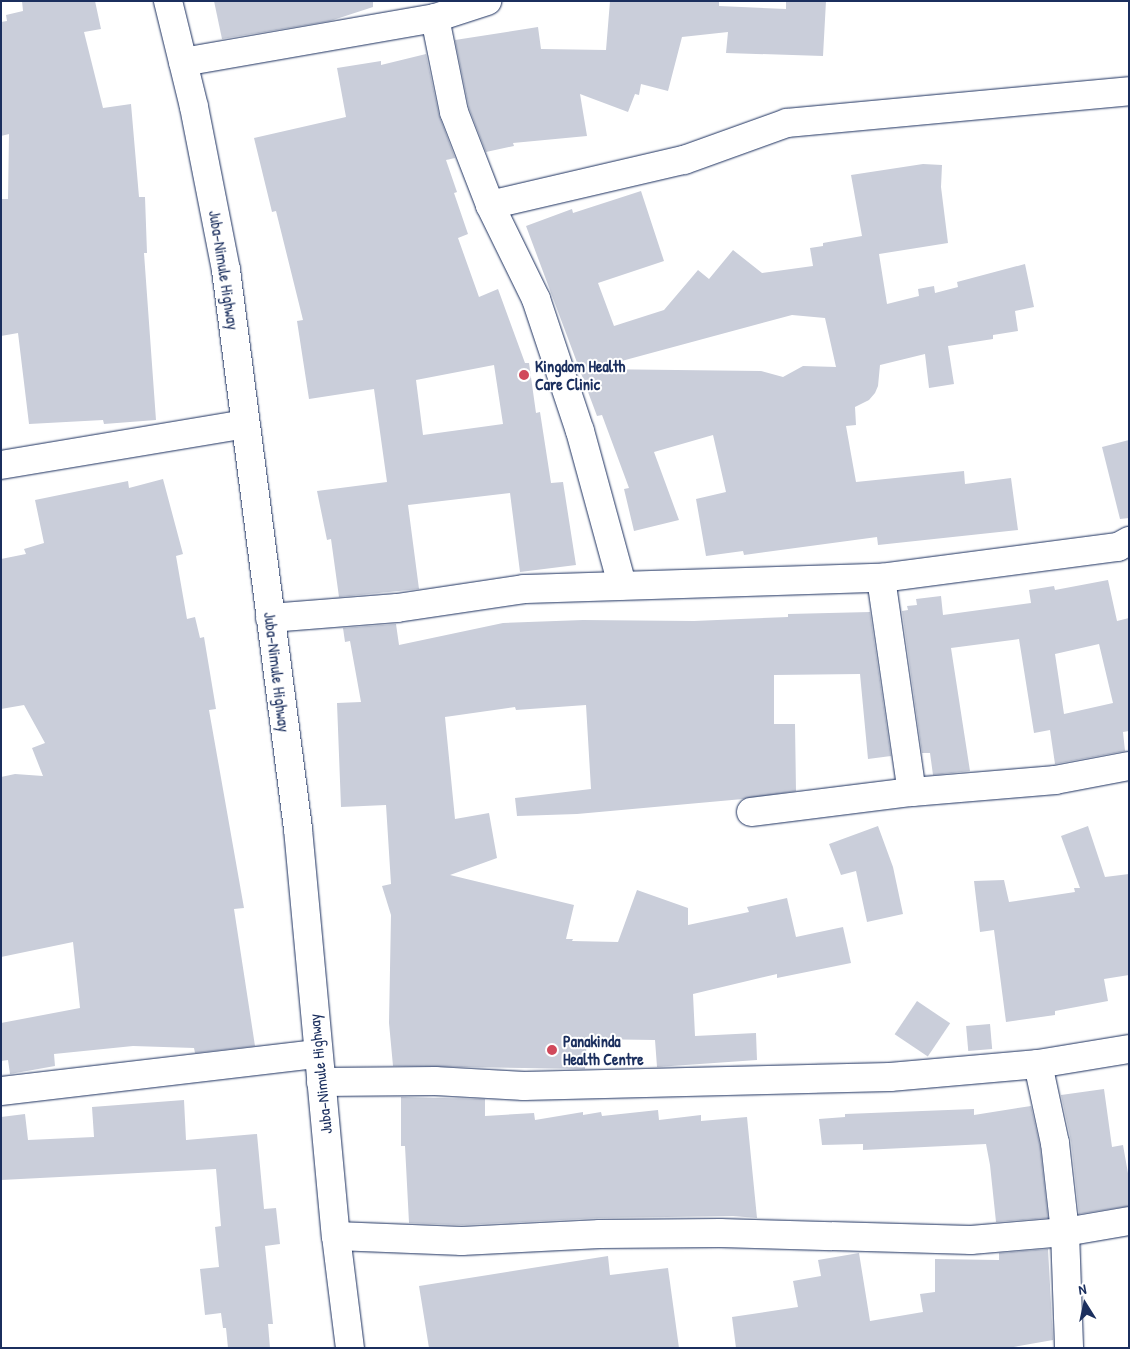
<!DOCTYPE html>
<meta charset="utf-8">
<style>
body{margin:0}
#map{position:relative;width:1130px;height:1349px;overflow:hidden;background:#fff;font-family:"Patrick Hand",sans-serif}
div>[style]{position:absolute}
.building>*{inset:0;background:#caceda;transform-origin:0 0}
.roads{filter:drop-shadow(0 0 1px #1b2f5e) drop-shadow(0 0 1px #1b2f5e)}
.street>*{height:28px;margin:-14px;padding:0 14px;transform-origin:14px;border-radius:14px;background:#fff}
.primary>*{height:28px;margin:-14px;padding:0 14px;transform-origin:14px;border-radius:14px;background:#fff}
.dots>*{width:14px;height:14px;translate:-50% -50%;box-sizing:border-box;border:2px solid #fff;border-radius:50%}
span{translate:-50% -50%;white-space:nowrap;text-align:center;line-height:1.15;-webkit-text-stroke:4px #fff;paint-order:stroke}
.street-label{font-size:16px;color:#1b2f5e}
.poi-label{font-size:16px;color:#1b2f5e;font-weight:700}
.left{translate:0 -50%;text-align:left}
.frame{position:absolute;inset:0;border:2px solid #1b2f5e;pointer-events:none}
.north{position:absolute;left:1060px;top:1279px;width:50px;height:50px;-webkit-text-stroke:4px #fff;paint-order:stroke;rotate:350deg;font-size:14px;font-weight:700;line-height:20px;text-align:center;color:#1b2f5e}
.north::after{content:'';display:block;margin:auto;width:18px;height:22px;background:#1b2f5e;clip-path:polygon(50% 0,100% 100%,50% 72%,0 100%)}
</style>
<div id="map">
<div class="building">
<div style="clip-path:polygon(22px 1px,95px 1px,101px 29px,84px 32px,103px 108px,131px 104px,139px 197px,145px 197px,147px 253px,144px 253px,156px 420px,104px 424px,103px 420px,29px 424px,18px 333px,1px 336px,1px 199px,8px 199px,9px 134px,1px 136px,1px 22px,7px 21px,6px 15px,23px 11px)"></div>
<div style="clip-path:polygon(214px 1px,373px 1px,373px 7px,330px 21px,222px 39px)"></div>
<div style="clip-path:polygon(610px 1px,719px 1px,719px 6px,786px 9px,786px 1px,826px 1px,823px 56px,726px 53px,728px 32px,682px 37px,668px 91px,641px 84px,639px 95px,635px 94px,628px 112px,580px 94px,587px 136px,513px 143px,514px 146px,486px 152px,469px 108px,455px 40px,538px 27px,541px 49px,606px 50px)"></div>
<div style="clip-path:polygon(evenodd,426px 54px,439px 115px,455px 158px,446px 160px,457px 192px,454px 193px,468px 234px,458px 238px,479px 297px,498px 289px,525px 363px,529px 363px,536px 413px,540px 412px,551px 483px,563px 482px,576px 565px,520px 572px,510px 493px,408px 505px,419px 589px,339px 597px,331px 539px,327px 540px,317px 491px,387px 482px,374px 389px,309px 399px,297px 321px,303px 320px,276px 211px,272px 212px,254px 138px,346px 117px,337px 68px,381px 61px,381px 65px,426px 54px,494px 365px,503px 424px,423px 435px,416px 380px,494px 365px)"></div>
<div style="clip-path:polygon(evenodd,923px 164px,942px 165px,941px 187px,948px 243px,879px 254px,887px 304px,919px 296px,918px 289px,934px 286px,935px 293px,958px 287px,957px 282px,1025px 264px,1034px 307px,1015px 311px,1018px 331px,993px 335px,993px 339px,948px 346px,954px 384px,929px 388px,925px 354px,880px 365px,878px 386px,875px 393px,869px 400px,855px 407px,856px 425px,846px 426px,856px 482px,964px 471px,965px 484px,1011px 478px,1018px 530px,878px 545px,877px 537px,744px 555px,743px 551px,706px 556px,696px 499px,726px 492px,713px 435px,654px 452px,679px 520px,634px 531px,624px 489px,629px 488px,602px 415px,597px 416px,526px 226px,572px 209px,573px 213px,641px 191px,664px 261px,598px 283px,614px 326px,664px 310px,698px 270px,709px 279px,733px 250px,762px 273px,813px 266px,810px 248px,823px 246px,823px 243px,862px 236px,851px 175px,923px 164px,792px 315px,825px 318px,836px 367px,803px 366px,783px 377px,761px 371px,592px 369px,792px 315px)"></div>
<div style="clip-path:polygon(1129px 440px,1129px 518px,1120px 519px,1102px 447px)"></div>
<div style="clip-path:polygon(163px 479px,183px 554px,176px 556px,187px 619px,195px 617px,200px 638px,204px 637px,216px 709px,209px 710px,244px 908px,234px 909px,255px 1046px,195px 1053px,194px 1048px,133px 1046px,54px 1054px,55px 1066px,10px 1074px,8px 1060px,1px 1061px,1px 1023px,80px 1008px,73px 942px,1px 957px,1px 777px,15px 774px,43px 776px,32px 748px,45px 743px,24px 705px,1px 709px,1px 559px,26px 554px,24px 549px,44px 543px,35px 500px,128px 481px,129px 488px)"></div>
<div style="clip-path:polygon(evenodd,1108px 580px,1117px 621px,1129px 618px,1129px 731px,1123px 732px,1125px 751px,1055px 764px,1050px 730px,1034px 733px,1019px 639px,951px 648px,970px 771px,933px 775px,930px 753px,922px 753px,902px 611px,908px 610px,907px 606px,917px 605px,916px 599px,941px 596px,943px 615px,1031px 603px,1029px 590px,1054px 586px,1055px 590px,1108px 580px,1099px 644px,1113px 703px,1064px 714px,1055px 654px,1099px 644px)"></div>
<div style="clip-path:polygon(870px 612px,891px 756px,868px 759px,860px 674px,774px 675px,774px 724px,795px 724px,796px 791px,743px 799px,577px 814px,517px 816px,515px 798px,591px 789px,586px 705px,516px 710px,515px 707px,445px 717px,455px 819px,489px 813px,497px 858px,450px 875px,574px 905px,566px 939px,573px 939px,572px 941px,618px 942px,637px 890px,688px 908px,688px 925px,749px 912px,747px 907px,787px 898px,796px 937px,843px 927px,851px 963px,777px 978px,777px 974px,693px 994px,695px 1036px,756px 1033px,757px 1060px,657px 1067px,655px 1040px,587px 1039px,585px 1069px,393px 1066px,389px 1023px,391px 915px,382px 886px,391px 884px,386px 805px,341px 807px,337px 703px,361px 702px,350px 641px,345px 642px,343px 628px,396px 624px,399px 645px,503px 623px,583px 620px,694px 621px,788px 617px,788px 614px)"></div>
<div style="clip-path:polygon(878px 826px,893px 867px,903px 914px,867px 922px,856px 871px,841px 875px,829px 844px)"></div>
<div style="clip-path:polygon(1088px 826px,1105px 877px,1129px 874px,1129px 975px,1104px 979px,1108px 1001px,1055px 1011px,1055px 1015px,1006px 1022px,994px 930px,980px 932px,974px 881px,1004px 880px,1009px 902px,1075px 892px,1074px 888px,1080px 888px,1061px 836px)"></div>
<div style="left:917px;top:1001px;width:40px;height:40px;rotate:34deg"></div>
<div style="left:990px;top:1024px;width:25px;height:24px;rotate:85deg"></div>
<div style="clip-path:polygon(1104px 1089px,1112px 1147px,1123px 1145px,1129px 1179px,1129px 1206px,1079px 1214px,1071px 1141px,1061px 1095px)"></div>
<div style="clip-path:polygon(401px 1097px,485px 1099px,485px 1116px,534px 1113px,535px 1120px,583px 1112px,583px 1115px,601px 1112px,602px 1116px,658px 1110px,659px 1120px,701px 1115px,701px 1121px,747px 1117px,757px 1218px,733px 1216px,599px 1218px,462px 1225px,409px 1223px,405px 1146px,401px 1146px)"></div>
<div style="clip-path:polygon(184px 1100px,186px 1140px,257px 1134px,264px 1209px,276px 1208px,280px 1244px,265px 1246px,273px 1324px,268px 1324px,270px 1348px,228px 1348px,226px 1328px,223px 1328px,221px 1313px,205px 1315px,200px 1269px,219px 1267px,215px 1227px,221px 1226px,216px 1169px,1px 1180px,1px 1117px,25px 1114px,28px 1140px,94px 1137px,92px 1107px)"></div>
<div style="clip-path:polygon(1031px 1106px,1040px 1146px,1048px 1218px,996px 1222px,990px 1165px,986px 1144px,863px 1150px,863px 1144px,822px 1145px,819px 1119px,845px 1117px,845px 1114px,974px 1109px,974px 1115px)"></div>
<div style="clip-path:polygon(1048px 1249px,1053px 1340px,1008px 1348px,736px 1348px,732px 1317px,798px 1307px,793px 1281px,821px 1276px,818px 1260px,859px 1253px,870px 1321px,923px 1312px,920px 1294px,935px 1292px,935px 1259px,999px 1260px,999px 1253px)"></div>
<div style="clip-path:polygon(608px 1256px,610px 1275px,668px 1268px,679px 1348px,429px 1348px,419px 1286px)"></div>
</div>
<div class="roads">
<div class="street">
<div style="left:435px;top:18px;width:55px;rotate:-18.1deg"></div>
<div style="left:183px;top:62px;width:256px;rotate:-9.9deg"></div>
<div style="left:435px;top:18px;width:96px;rotate:78.6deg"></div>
<div style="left:454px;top:112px;width:100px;rotate:68.8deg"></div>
<div style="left:490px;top:205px;width:105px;rotate:63.9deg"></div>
<div style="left:536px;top:299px;width:139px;rotate:71.6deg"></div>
<div style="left:580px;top:431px;width:160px;rotate:74.7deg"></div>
<div style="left:490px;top:205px;width:199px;rotate:-13.1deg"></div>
<div style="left:684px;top:160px;width:109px;rotate:-19.8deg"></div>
<div style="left:787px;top:123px;width:343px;rotate:-5.3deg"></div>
<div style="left:1px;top:465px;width:247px;rotate:-9.5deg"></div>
<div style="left:881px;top:578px;width:216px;rotate:81.8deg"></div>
<div style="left:912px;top:792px;width:144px;rotate:-4.8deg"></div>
<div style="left:1055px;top:780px;width:75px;rotate:-10.7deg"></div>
<div style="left:270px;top:618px;width:127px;rotate:-4.5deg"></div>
<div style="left:397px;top:608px;width:128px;rotate:-8.5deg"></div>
<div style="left:524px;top:589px;width:357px;rotate:-1.8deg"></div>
<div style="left:881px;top:578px;width:239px;rotate:-7.5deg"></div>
<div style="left:1118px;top:547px;width:13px;rotate:-29deg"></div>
<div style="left:751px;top:812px;width:162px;rotate:-7.1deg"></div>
<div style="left:1038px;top:1064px;width:81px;rotate:77.9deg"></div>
<div style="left:1055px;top:1143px;width:90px;rotate:83.6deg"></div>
<div style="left:1065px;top:1232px;width:116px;rotate:88deg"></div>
<div style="left:321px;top:1082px;width:114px;rotate:-0.5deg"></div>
<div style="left:435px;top:1081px;width:89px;rotate:3.2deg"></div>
<div style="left:524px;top:1086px;width:366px;rotate:-1.4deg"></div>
<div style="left:890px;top:1077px;width:149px;rotate:-5deg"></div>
<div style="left:1038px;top:1064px;width:92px;rotate:-9.4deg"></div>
<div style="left:1px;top:1091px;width:319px;rotate:-6.7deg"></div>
<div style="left:336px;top:1236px;width:126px;rotate:2.3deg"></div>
<div style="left:462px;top:1241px;width:138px;rotate:-2.9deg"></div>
<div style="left:600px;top:1234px;width:120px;rotate:-0.5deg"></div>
<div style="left:720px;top:1233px;width:251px;rotate:1.6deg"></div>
<div style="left:971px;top:1240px;width:94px;rotate:-4.9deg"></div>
<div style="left:1065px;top:1232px;width:65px;rotate:-9.8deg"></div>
</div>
<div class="primary">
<div style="left:168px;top:1px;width:109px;rotate:76.2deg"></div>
<div style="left:194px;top:107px;width:166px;rotate:78.9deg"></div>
<div style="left:226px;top:270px;width:564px;rotate:82.66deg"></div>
<div style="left:298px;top:829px;width:409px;rotate:84.7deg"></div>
<div style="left:336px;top:1236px;width:113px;rotate:82.9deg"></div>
</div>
</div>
<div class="dots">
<div style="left:524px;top:375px;background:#d1495b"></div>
<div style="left:552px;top:1050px;background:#d1495b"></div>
</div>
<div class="street-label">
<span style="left:224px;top:270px;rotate:81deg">Juba–Nimule Highway</span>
<span style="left:277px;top:672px;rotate:83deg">Juba–Nimule Highway</span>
<span style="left:320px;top:1074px;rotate:-96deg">Juba–Nimule Highway</span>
</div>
<div class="poi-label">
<span class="left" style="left:535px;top:375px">Kingdom Health<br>Care Clinic</span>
<span class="left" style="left:563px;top:1050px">Panakinda<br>Health Centre</span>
</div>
<div class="frame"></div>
<div class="north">N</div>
</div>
